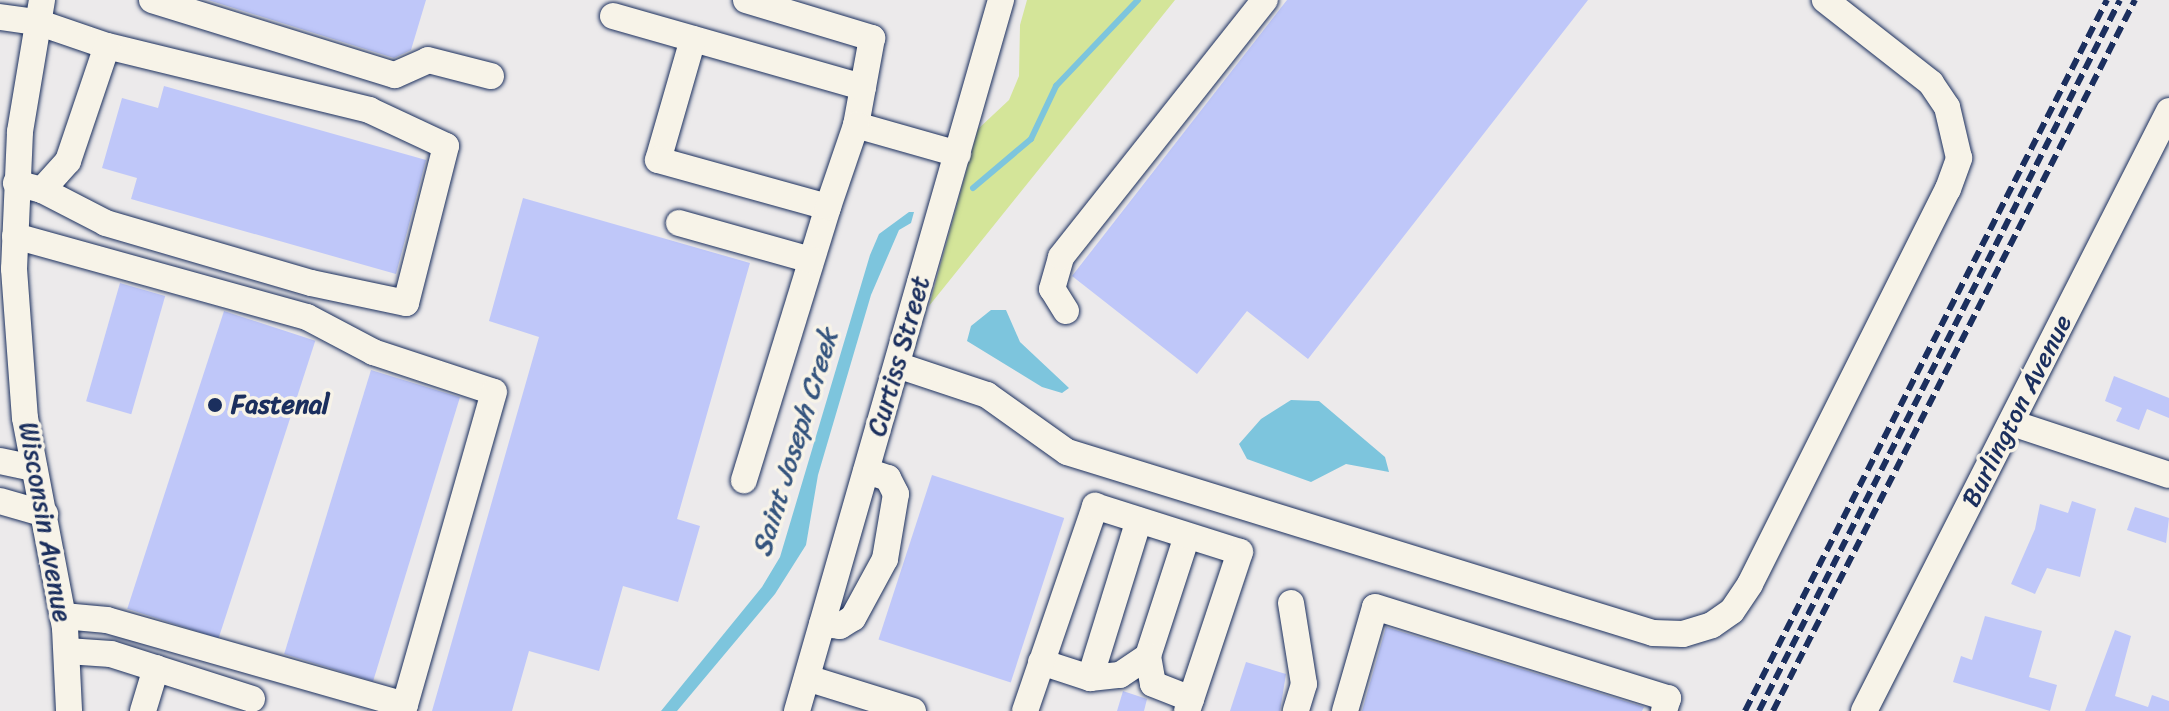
<!DOCTYPE html>
<style>
body{margin:0}
#map{position:relative;width:2169px;height:711px;overflow:hidden;background:#eceaeb;font-family:Sriracha,sans-serif}
div>[style]{position:absolute}
.green>*{inset:0;background:#d4e599}
.water>*{inset:0;background:#7dc5dd}
.stream>*{height:6px;margin:-3px;padding:0 3px;transform-origin:3px;border-radius:3px;background:#7dc5dd}
.building>*{inset:0;background:#bfc7f9;transform-origin:0 0}
.roads{filter:drop-shadow(0 0 2px #1b2f5e) drop-shadow(0 0 2px #1b2f5e)}
.minor>*{height:26px;margin:-13px;padding:0 13px;transform-origin:13px;border-radius:13px;background:#f7f3e8}
.rail>*{height:6px;margin-top:-3px;transform-origin:0;background:repeating-linear-gradient(90deg,#1b2f5e 0 12px,transparent 0 18px)}
.dots>*{width:22px;height:22px;translate:-50% -50%;box-sizing:border-box;border:4px solid #f7f3e8;border-radius:50%}
span{translate:-50% -50%;white-space:nowrap;text-align:center;line-height:1.15;-webkit-text-stroke:7px #f7f3e8;paint-order:stroke}
.street-label{font-size:26px;color:#1b2f5e}
.poi-label{font-size:26px;color:#1b2f5e;font-weight:700}
.left{translate:0 -50%;text-align:left}
.water-label{font-size:28px;color:#34547e;font-style:italic}
</style>
<div id="map">
<div class="green">
<div style="clip-path:polygon(1027px 0,1175px 0,929px 306px,978px 129px,1009px 100px,1019px 76px,1020px 25px)"></div>
</div>
<div class="water">
<div style="clip-path:polygon(909px 212px,914px 212px,911px 223px,899px 230px,871px 295px,818px 475px,806px 545px,775px 594px,677px 711px,661px 711px,762px 587px,780px 557px,870px 255px,879px 234px)"></div>
<div style="clip-path:polygon(991px 310px,1006px 310px,1020px 342px,1069px 388px,1062px 393px,1042px 387px,967px 341px,971px 326px)"></div>
<div style="clip-path:polygon(1291px 400px,1319px 401px,1385px 457px,1389px 472px,1346px 464px,1311px 482px,1247px 459px,1239px 444px,1261px 419px)"></div>
</div>
<div class="stream">
<div style="left:973px;top:188px;width:76px;rotate:-40.2deg"></div>
<div style="left:1031px;top:139px;width:59px;rotate:-64.7deg"></div>
<div style="left:1056px;top:86px;width:119px;rotate:-46.4deg"></div>
</div>
<div class="building">
<div style="clip-path:polygon(208px 0,426px 0,411px 50px,394px 58px)"></div>
<div style="clip-path:polygon(1287px 0,1588px 0,1308px 359px,1247px 311px,1197px 374px,1072px 276px)"></div>
<div style="clip-path:polygon(164px 86px,426px 160px,396px 274px,131px 199px,137px 178px,102px 168px,122px 98px,158px 108px)"></div>
<div style="clip-path:polygon(523px 198px,750px 263px,677px 519px,700px 526px,678px 602px,623px 586px,599px 671px,529px 651px,512px 711px,432px 711px,539px 337px,489px 321px)"></div>
<div style="left:120px;top:283px;width:47px;height:123px;rotate:16deg"></div>
<div style="left:224px;top:311px;width:96px;height:313px;rotate:18deg"></div>
<div style="left:371px;top:370px;width:93px;height:297px;rotate:17deg"></div>
<div style="clip-path:polygon(2114px 376px,2169px 398px,2169px 418px,2147px 409px,2139px 430px,2116px 421px,2122px 408px,2105px 401px)"></div>
<div style="left:932px;top:475px;width:139px;height:173px;rotate:18deg"></div>
<div style="clip-path:polygon(2072px 501px,2096px 509px,2080px 577px,2047px 568px,2035px 594px,2011px 584px,2035px 529px,2040px 504px,2068px 513px)"></div>
<div style="clip-path:polygon(2135px 507px,2169px 518px,2166px 543px,2127px 530px)"></div>
<div style="clip-path:polygon(1985px 616px,2042px 631px,2029px 677px,2057px 685px,2050px 711px,1953px 682px,1961px 656px,1972px 660px)"></div>
<div style="clip-path:polygon(1386px 627px,1644px 707px,1642px 711px,1362px 711px)"></div>
<div style="clip-path:polygon(2115px 630px,2131px 636px,2115px 696px,2148px 707px,2152px 695px,2169px 701px,2169px 711px,2085px 711px)"></div>
<div style="clip-path:polygon(1246px 662px,1286px 674px,1280px 711px,1230px 711px)"></div>
<div style="clip-path:polygon(1123px 691px,1147px 699px,1144px 711px,1117px 711px)"></div>
</div>
<div class="roads">
<div class="minor">
<div style="left:42px;top:0;width:134px;rotate:99.5deg"></div>
<div style="left:20px;top:132px;width:137px;rotate:92.5deg"></div>
<div style="left:14px;top:269px;width:149px;rotate:85.8deg"></div>
<div style="left:25px;top:418px;width:214px;rotate:79.2deg"></div>
<div style="left:65px;top:628px;width:83px;rotate:87.2deg"></div>
<div style="left:152px;top:0;width:254px;rotate:17.2deg"></div>
<div style="left:395px;top:75px;width:36px;rotate:-24deg"></div>
<div style="left:428px;top:60px;width:65px;rotate:14.3deg"></div>
<div style="left:746px;top:0;width:132px;rotate:16.8deg"></div>
<div style="left:872px;top:38px;width:88px;rotate:100.4deg"></div>
<div style="left:856px;top:125px;width:106px;rotate:15.9deg"></div>
<div style="left:613px;top:16px;width:260px;rotate:15.9deg"></div>
<div style="left:0;top:17px;width:37px;rotate:8deg"></div>
<div style="left:37px;top:22px;width:74px;rotate:18.9deg"></div>
<div style="left:107px;top:46px;width:270px;rotate:13.7deg"></div>
<div style="left:369px;top:110px;width:85px;rotate:25.1deg"></div>
<div style="left:446px;top:146px;width:162px;rotate:104.3deg"></div>
<div style="left:406px;top:303px;width:97px;rotate:-168.1deg"></div>
<div style="left:311px;top:283px;width:214px;rotate:-163.7deg"></div>
<div style="left:106px;top:223px;width:72px;rotate:-152.7deg"></div>
<div style="left:42px;top:190px;width:27px;rotate:-165deg"></div>
<div style="left:693px;top:39px;width:126px;rotate:106.1deg"></div>
<div style="left:658px;top:160px;width:176px;rotate:15.5deg"></div>
<div style="left:828px;top:207px;width:286px;rotate:107.1deg"></div>
<div style="left:42px;top:190px;width:39px;rotate:-48deg"></div>
<div style="left:68px;top:161px;width:121px;rotate:-71.3deg"></div>
<div style="left:828px;top:207px;width:87px;rotate:-71.1deg"></div>
<div style="left:679px;top:223px;width:137px;rotate:15.7deg"></div>
<div style="left:15px;top:236px;width:303px;rotate:15.5deg"></div>
<div style="left:307px;top:317px;width:75px;rotate:27.9deg"></div>
<div style="left:373px;top:352px;width:127px;rotate:18.3deg"></div>
<div style="left:494px;top:392px;width:325px;rotate:105.9deg"></div>
<div style="left:405px;top:705px;width:310px;rotate:-164.1deg"></div>
<div style="left:107px;top:620px;width:44px;rotate:-174.8deg"></div>
<div style="left:1066px;top:311px;width:26px;rotate:-122deg"></div>
<div style="left:1052px;top:289px;width:33px;rotate:-74deg"></div>
<div style="left:1061px;top:257px;width:328px;rotate:-51.6deg"></div>
<div style="left:897px;top:365px;width:95px;rotate:18.4deg"></div>
<div style="left:987px;top:395px;width:98px;rotate:35.5deg"></div>
<div style="left:1067px;top:452px;width:613px;rotate:17.16deg"></div>
<div style="left:1653px;top:633px;width:30px;rotate:2deg"></div>
<div style="left:1683px;top:634px;width:30px;rotate:-17deg"></div>
<div style="left:1712px;top:625px;width:24px;rotate:-35deg"></div>
<div style="left:1732px;top:611px;width:32px;rotate:-56deg"></div>
<div style="left:1750px;top:584px;width:442px;rotate:-63.4deg"></div>
<div style="left:1948px;top:189px;width:33px;rotate:-70deg"></div>
<div style="left:1959px;top:158px;width:52px;rotate:-103.2deg"></div>
<div style="left:1947px;top:107px;width:29px;rotate:-124deg"></div>
<div style="left:1931px;top:83px;width:135px;rotate:-141.9deg"></div>
<div style="left:2012px;top:423px;width:165px;rotate:18.3deg"></div>
<div style="left:0;top:461px;width:35px;rotate:12deg"></div>
<div style="left:0;top:501px;width:47px;rotate:16.1deg"></div>
<div style="left:1187px;top:536px;width:126px;rotate:108deg"></div>
<div style="left:1148px;top:656px;width:28px;rotate:80deg"></div>
<div style="left:1153px;top:684px;width:41px;rotate:21.5deg"></div>
<div style="left:1291px;top:603px;width:82px;rotate:80.9deg"></div>
<div style="left:1304px;top:684px;width:28px;rotate:107deg"></div>
<div style="left:822px;top:624px;width:18px;rotate:6deg"></div>
<div style="left:840px;top:626px;width:15px;rotate:-32deg"></div>
<div style="left:853px;top:618px;width:67px;rotate:-61.5deg"></div>
<div style="left:885px;top:559px;width:66px;rotate:-80.4deg"></div>
<div style="left:896px;top:494px;width:18px;rotate:-117deg"></div>
<div style="left:888px;top:478px;width:23px;rotate:-162deg"></div>
<div style="left:67px;top:651px;width:44px;rotate:3.9deg"></div>
<div style="left:111px;top:654px;width:148px;rotate:17.7deg"></div>
<div style="left:1041px;top:662px;width:52px;rotate:18.1deg"></div>
<div style="left:1090px;top:678px;width:165px;rotate:-72.8deg"></div>
<div style="left:807px;top:678px;width:111px;rotate:17.3deg"></div>
<div style="left:1090px;top:678px;width:30px;rotate:-6deg"></div>
<div style="left:1120px;top:675px;width:34px;rotate:-34deg"></div>
<div style="left:143px;top:711px;width:45px;rotate:-73.2deg"></div>
<div style="left:797px;top:711px;width:740px;rotate:-73.99deg"></div>
<div style="left:1025px;top:711px;width:217px;rotate:-71.1deg"></div>
<div style="left:1095px;top:506px;width:152px;rotate:17.6deg"></div>
<div style="left:1240px;top:552px;width:168px;rotate:108.4deg"></div>
<div style="left:1345px;top:711px;width:108px;rotate:-73.9deg"></div>
<div style="left:1375px;top:607px;width:307px;rotate:17.3deg"></div>
<div style="left:1668px;top:698px;width:14px;rotate:107deg"></div>
<div style="left:1864px;top:711px;width:673px;rotate:-63.05deg"></div>
</div>
</div>
<div class="rail">
<div style="left:1745px;top:711px;width:798px;rotate:-63.02deg"></div>
<div style="left:1759px;top:711px;width:797px;rotate:-63.08deg"></div>
<div style="left:1773px;top:711px;width:798px;rotate:-63.02deg"></div>
</div>
<div class="dots">
<div style="left:215px;top:405px;background:#1b2f5e"></div>
</div>
<div class="street-label">
<span style="left:899px;top:356px;rotate:-74deg">Curtiss Street</span>
<span style="left:2017px;top:411px;rotate:-63deg">Burlington Avenue</span>
<span style="left:45px;top:522px;rotate:80deg">Wisconsin Avenue</span>
</div>
<div class="poi-label">
<span class="left" style="left:231px;top:405px">Fastenal</span>
</div>
<div class="water-label">
<span style="left:795px;top:443px;rotate:-73deg">Saint Joseph Creek</span>
</div>
</div>
